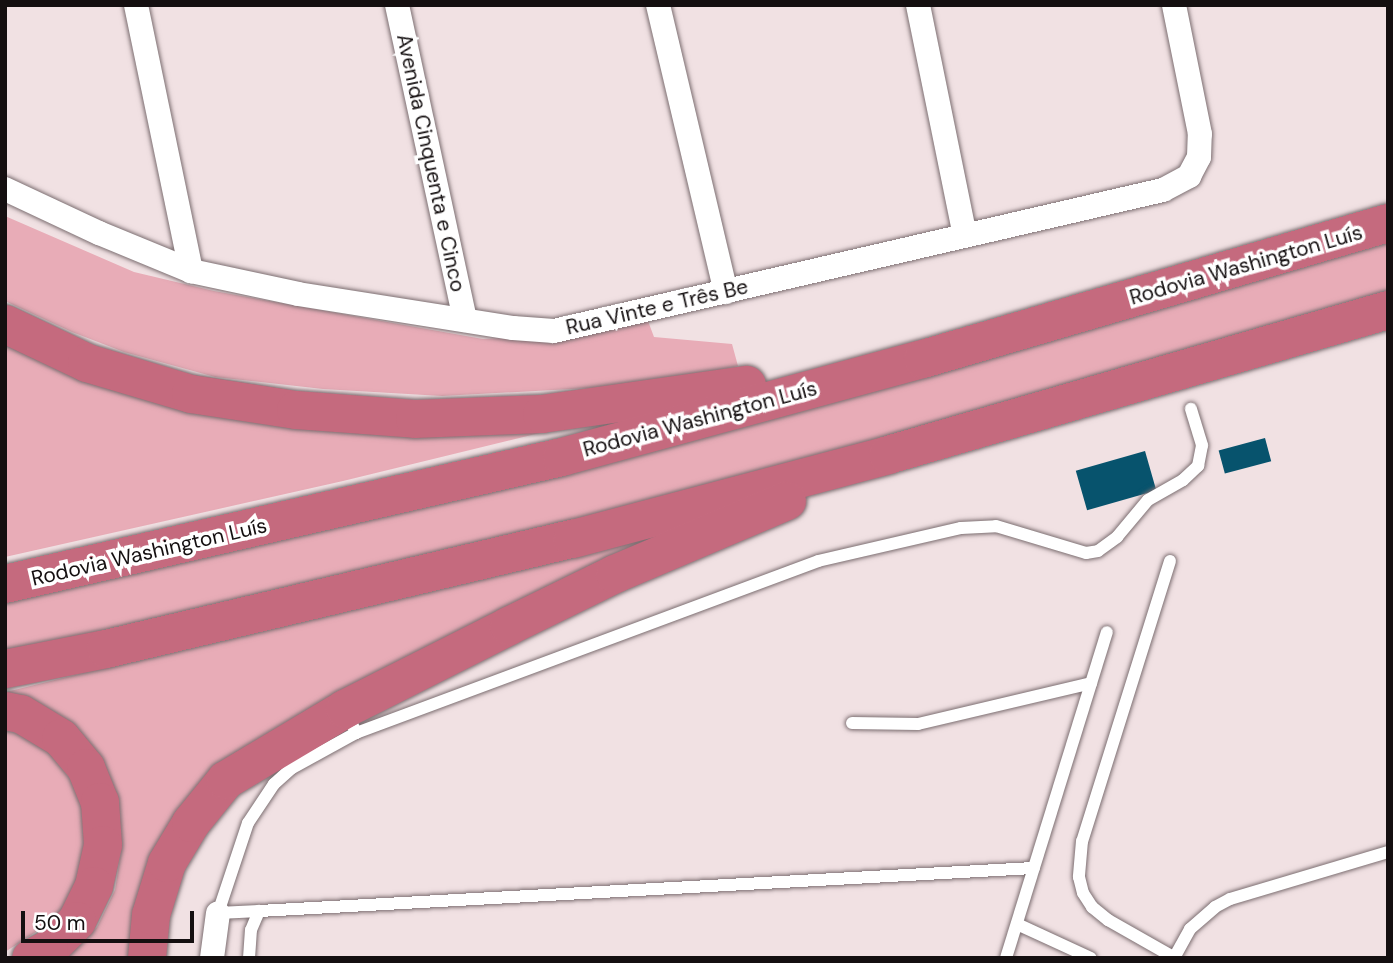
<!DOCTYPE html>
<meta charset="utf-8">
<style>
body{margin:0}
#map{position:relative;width:1393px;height:963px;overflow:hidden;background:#f1e1e3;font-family:"DM Sans",sans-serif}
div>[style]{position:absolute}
.green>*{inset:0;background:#e8acb7}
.building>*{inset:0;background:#07536d;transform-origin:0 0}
.roads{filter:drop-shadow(0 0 2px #7c6e71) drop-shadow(0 0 2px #7c6e71)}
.lane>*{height:12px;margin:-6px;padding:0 6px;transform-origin:6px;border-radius:6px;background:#fff}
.street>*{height:24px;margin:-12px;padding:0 12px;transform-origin:12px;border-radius:12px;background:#fff}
.highway>*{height:38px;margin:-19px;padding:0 19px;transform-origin:19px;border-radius:19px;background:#c56a7e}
span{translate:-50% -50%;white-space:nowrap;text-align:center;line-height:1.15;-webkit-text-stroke:7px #fff;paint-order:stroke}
.street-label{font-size:21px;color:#140f10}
.frame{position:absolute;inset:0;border:7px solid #140f10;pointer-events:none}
.scale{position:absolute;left:21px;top:911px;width:173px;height:32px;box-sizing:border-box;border:4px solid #140f10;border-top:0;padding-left:9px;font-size:21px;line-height:24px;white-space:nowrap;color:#140f10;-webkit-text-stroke:5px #fff;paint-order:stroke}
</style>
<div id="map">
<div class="green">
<div style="clip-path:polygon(5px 216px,134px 272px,214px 291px,483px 339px,549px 336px,648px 321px,654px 337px,732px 344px,738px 366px,678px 379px,626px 386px,442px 396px,323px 389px,215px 377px,124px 352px,72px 332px,5px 301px)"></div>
<div style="clip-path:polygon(1388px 240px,1388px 294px,1141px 367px,579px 521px,5px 653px,5px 597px)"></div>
<div style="clip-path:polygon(5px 341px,18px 347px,548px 431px,343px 481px,5px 557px)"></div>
<div style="clip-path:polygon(718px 517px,242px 752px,135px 958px,67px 958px,97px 927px,115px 890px,121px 851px,37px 703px,6px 692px)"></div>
<div style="clip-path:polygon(5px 730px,39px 740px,74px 784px,84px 813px,88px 841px,72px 899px,54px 920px,5px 952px)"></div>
</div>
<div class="building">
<div style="left:1265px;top:438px;width:24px;height:48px;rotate:75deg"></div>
<div style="left:1145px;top:451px;width:41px;height:72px;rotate:74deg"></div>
</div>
<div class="roads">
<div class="lane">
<div style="left:1170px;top:561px;width:294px;rotate:107.4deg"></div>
<div style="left:1082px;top:841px;width:36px;rotate:95deg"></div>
<div style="left:1079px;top:877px;width:16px;rotate:76deg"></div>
<div style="left:1083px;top:893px;width:17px;rotate:57deg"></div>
<div style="left:1092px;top:907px;width:21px;rotate:39deg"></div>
<div style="left:1108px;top:920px;width:77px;rotate:29.6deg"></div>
<div style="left:347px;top:712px;width:23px;rotate:67deg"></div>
<div style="left:356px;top:733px;width:493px;rotate:-20.4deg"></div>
<div style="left:818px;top:561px;width:147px;rotate:-13deg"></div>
<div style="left:961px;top:528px;width:35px;rotate:-3deg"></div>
<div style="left:996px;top:526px;width:94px;rotate:16.7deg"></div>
<div style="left:1086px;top:553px;width:12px;rotate:-9deg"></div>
<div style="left:1098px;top:551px;width:24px;rotate:-36deg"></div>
<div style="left:1117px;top:537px;width:48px;rotate:-50deg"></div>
<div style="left:1148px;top:500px;width:40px;rotate:-29.7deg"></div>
<div style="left:1183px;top:480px;width:21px;rotate:-43deg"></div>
<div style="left:1198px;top:466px;width:21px;rotate:-79deg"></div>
<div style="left:1202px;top:445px;width:38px;rotate:-107deg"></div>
<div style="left:852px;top:723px;width:66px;rotate:0.9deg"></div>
<div style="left:918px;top:724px;width:178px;rotate:-13.3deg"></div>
<div style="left:259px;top:911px;width:41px;rotate:177.2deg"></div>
<div style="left:218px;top:913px;width:95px;rotate:-71.6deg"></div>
<div style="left:248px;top:823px;width:47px;rotate:-56.3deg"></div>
<div style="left:274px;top:784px;width:24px;rotate:-42deg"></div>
<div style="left:292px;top:768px;width:73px;rotate:-28.7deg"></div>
<div style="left:1017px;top:924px;width:81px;rotate:24.7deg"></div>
<div style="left:249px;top:958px;width:28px;rotate:-86deg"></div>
<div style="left:251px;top:930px;width:21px;rotate:-67deg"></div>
<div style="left:259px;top:911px;width:776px;rotate:-3.18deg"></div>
<div style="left:1006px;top:958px;width:341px;rotate:-72.8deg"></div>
<div style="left:1174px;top:958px;width:33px;rotate:-61deg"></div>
<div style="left:1190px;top:929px;width:33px;rotate:-41deg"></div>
<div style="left:1215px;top:907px;width:17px;rotate:-28deg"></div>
<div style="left:1230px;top:899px;width:165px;rotate:-16.6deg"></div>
</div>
<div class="street">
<div style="left:136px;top:5px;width:272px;rotate:78.3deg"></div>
<div style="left:397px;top:5px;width:322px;rotate:77.8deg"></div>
<div style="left:658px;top:5px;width:295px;rotate:76.7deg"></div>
<div style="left:918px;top:5px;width:235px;rotate:78.5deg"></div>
<div style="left:5px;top:189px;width:104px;rotate:25.1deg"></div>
<div style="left:99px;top:233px;width:100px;rotate:22.4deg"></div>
<div style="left:191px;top:271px;width:109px;rotate:12.1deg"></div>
<div style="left:298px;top:294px;width:218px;rotate:9deg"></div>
<div style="left:513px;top:328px;width:41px;rotate:4.2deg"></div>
<div style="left:554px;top:331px;width:625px;rotate:-13.04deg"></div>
<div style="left:1163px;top:190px;width:30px;rotate:-28deg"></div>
<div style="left:1189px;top:176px;width:21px;rotate:-62deg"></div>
<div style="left:1199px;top:157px;width:23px;rotate:-88deg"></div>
<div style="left:1200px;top:134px;width:132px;rotate:-101.4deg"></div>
<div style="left:212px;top:958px;width:45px;rotate:-82.4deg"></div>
</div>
<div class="highway">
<div style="left:5px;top:324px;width:91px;rotate:25.4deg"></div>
<div style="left:87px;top:363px;width:109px;rotate:16.6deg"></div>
<div style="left:191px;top:394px;width:106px;rotate:8.7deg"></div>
<div style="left:296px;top:410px;width:119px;rotate:4.3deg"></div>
<div style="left:415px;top:419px;width:127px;rotate:-2.3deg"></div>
<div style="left:542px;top:414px;width:207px;rotate:-8.1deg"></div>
<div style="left:5px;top:584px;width:571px;rotate:-12.84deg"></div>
<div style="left:562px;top:457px;width:374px;rotate:-15.2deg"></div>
<div style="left:923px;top:359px;width:484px;rotate:-16.3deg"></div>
<div style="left:5px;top:669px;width:103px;rotate:-11.2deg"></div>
<div style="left:106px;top:649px;width:480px;rotate:-13.3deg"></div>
<div style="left:573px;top:539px;width:326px;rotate:-14.9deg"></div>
<div style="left:888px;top:455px;width:521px;rotate:-16.17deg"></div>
<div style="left:5px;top:711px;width:16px;rotate:11deg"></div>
<div style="left:21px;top:714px;width:47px;rotate:31deg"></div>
<div style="left:61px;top:738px;width:39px;rotate:50deg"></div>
<div style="left:86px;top:768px;width:37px;rotate:68deg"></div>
<div style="left:100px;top:802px;width:43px;rotate:86deg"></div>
<div style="left:103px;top:845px;width:42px;rotate:102.4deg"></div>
<div style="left:94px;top:886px;width:39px;rotate:116deg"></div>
<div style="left:77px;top:921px;width:40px;rotate:135deg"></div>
<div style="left:49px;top:949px;width:20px;rotate:153deg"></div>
<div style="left:147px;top:958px;width:43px;rotate:-84.7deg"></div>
<div style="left:151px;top:915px;width:54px;rotate:-72.9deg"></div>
<div style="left:167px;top:863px;width:47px;rotate:-59deg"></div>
<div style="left:191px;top:823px;width:55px;rotate:-50.9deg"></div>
<div style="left:226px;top:780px;width:139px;rotate:-30.8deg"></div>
<div style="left:345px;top:709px;width:184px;rotate:-26.8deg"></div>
<div style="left:509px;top:626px;width:118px;rotate:-26.1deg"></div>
<div style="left:615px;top:574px;width:187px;rotate:-23deg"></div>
</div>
</div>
<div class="street-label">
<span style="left:431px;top:163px;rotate:78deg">Avenida Cinquenta e Cinco</span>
<span style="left:1246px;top:265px;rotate:-16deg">Rodovia Washington Luís</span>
<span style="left:657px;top:307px;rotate:-13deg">Rua Vinte e Três Be</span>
<span style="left:700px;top:419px;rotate:-15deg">Rodovia Washington Luís</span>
<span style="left:149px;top:552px;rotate:-13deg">Rodovia Washington Luís</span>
</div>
<div class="frame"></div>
<div class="scale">50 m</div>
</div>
